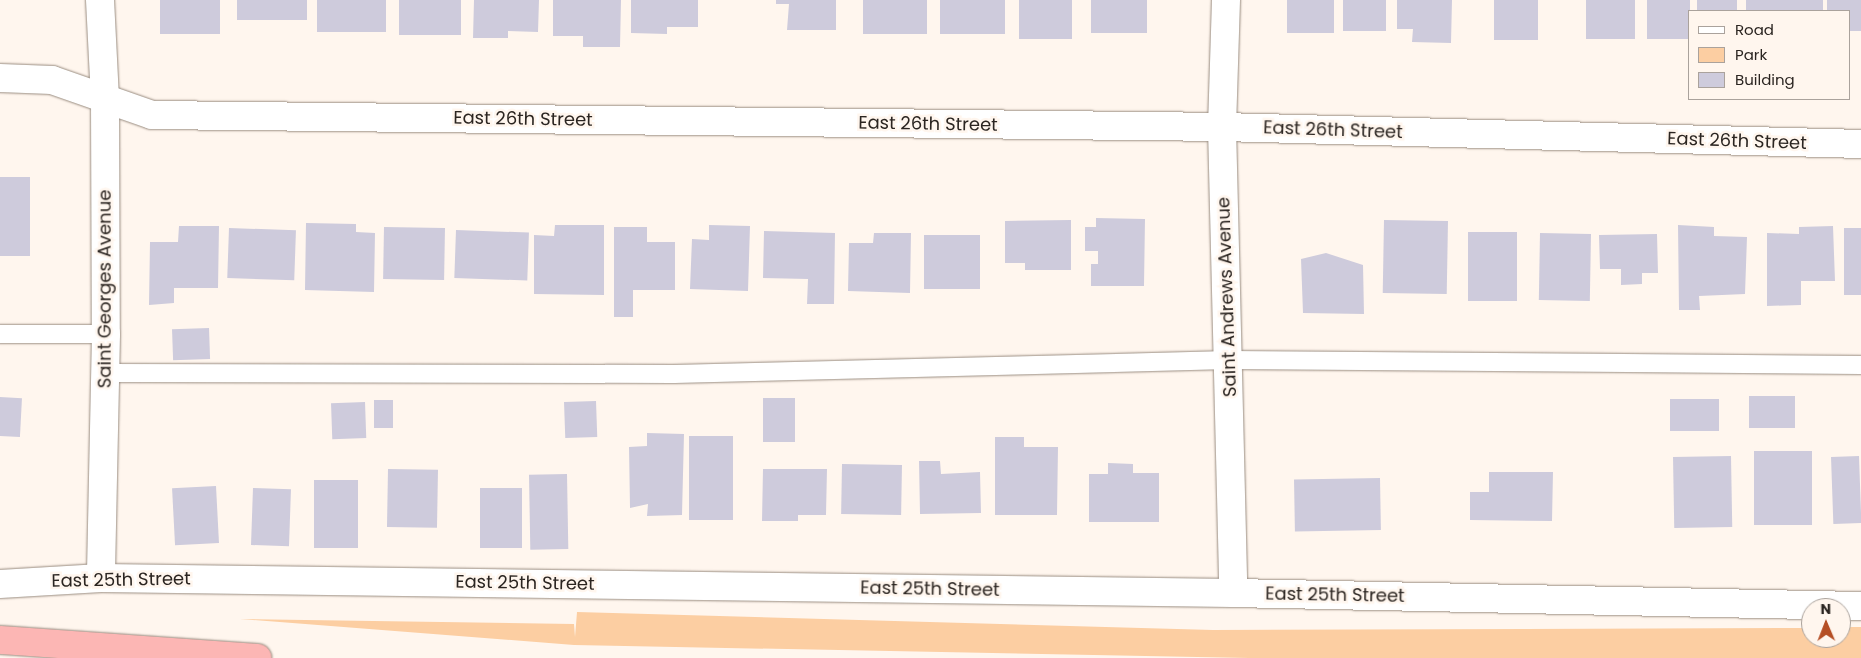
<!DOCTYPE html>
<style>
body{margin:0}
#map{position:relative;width:1861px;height:658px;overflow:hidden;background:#fff6ee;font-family:Poppins,sans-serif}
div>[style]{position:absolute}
.green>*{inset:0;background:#fccea2}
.building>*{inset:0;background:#cecbdc;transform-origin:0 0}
.roads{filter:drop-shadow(0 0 1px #9a8d81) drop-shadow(0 0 1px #9a8d81)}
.service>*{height:18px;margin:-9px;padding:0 9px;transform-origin:9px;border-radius:9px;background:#fff}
.minor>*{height:28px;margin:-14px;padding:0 14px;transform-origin:14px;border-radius:14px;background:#fff}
.motorway>*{height:28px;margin:-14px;padding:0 14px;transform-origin:14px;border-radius:14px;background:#fcb6b4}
span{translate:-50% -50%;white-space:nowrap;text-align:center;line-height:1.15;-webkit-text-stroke:5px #fff6ee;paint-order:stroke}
.street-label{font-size:18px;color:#2b2521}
.legend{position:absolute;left:1688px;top:10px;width:162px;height:90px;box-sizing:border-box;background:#fff6ee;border:1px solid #aaa29c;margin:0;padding:6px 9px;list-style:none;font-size:15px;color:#2b2521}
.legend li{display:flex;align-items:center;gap:10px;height:25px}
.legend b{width:25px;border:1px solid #aaa29c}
.north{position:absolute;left:1801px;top:598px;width:50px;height:50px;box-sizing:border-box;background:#fff6ee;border:1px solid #aaa29c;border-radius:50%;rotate:359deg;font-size:14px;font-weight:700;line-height:20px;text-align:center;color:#2b2521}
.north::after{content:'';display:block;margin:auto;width:18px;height:22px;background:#b54f25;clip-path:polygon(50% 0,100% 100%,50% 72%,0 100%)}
</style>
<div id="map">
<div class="green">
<div style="clip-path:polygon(577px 612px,1213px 630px,1811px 628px,1811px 638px,1841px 638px,1841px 627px,1861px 627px,1861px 658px,1249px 658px,574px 645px,240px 619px,574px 624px,575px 637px)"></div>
</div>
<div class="building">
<div style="left:160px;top:0;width:60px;height:34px"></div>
<div style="left:237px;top:0;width:70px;height:20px"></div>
<div style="left:317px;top:0;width:69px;height:32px"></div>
<div style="left:399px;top:0;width:62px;height:35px"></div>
<div style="clip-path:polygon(474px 0,539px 0,538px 32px,508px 31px,508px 38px,473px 38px)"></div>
<div style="clip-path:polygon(553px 0,621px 0,620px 47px,583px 47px,583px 36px,553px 36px)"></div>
<div style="clip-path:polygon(631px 0,698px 0,698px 27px,667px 27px,667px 34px,631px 33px)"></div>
<div style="clip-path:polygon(776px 0,836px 0,836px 30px,787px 30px,789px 4px,776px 4px)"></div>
<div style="left:863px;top:0;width:64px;height:34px"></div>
<div style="left:940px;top:0;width:65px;height:34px"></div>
<div style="left:1019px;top:0;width:53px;height:39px"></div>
<div style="left:1091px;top:0;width:56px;height:33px"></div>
<div style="left:1287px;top:0;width:47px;height:33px"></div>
<div style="left:1343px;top:0;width:43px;height:31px"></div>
<div style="clip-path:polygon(1397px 0,1452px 0,1451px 43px,1412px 42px,1413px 29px,1397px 29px)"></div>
<div style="left:1494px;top:0;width:44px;height:40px"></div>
<div style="left:1586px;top:0;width:49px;height:39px"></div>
<div style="left:1647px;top:0;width:43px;height:39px"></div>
<div style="left:1697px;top:0;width:40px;height:11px"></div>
<div style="left:1746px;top:0;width:77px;height:11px"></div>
<div style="clip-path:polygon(1827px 0,1861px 0,1861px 31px,1850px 31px,1850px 11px,1827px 11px)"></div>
<div style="left:0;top:177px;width:30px;height:79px"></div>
<div style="clip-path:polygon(1096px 218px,1145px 219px,1144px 286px,1091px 286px,1091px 264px,1098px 264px,1098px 251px,1085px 251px,1085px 227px,1096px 227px)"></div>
<div style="clip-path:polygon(1071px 220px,1071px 270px,1025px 270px,1025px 263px,1005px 263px,1005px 221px)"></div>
<div style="left:1384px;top:220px;width:64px;height:73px;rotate:1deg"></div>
<div style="clip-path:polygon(306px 223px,356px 224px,356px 232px,375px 233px,374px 292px,305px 290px)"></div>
<div style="clip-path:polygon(555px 225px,604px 225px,604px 295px,534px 294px,534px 235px,554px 236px)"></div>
<div style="clip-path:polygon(709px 225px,750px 226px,748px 291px,690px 289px,692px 239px,709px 240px)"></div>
<div style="clip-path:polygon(1678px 225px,1714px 227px,1714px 236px,1747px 237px,1745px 294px,1699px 296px,1700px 310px,1679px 310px)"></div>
<div style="clip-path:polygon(179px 226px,219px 226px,218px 288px,174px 288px,174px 303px,149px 305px,150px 242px,178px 242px)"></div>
<div style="clip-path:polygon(1833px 226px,1835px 281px,1801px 281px,1801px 305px,1767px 306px,1767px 233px,1799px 234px,1799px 227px)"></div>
<div style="left:384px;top:227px;width:61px;height:52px;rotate:1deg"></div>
<div style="clip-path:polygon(614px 227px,647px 227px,647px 242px,675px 242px,675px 290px,633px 290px,633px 317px,614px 317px)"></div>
<div style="left:229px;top:228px;width:67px;height:50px;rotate:2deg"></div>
<div style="left:1844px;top:228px;width:17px;height:67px"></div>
<div style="left:456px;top:230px;width:73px;height:48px;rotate:2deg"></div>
<div style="clip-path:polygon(764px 231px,835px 233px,834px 304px,807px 304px,808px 279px,763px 278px)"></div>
<div style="left:1468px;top:232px;width:49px;height:69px"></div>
<div style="clip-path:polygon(874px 233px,911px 233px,910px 293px,848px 291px,849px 243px,873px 243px)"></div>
<div style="left:1540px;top:233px;width:51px;height:67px;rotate:1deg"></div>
<div style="clip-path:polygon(1657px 234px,1658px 273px,1642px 273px,1642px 284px,1621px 285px,1621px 269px,1600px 269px,1599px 235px)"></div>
<div style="left:924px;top:235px;width:56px;height:54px"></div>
<div style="clip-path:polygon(1326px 253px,1363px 265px,1364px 314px,1303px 313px,1301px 259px)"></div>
<div style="left:209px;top:328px;width:31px;height:37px;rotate:88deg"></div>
<div style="left:1749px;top:396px;width:46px;height:32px"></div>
<div style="left:0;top:397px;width:22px;height:39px;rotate:3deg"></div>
<div style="left:795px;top:398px;width:44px;height:32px;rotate:90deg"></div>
<div style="left:1670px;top:399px;width:49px;height:32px"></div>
<div style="left:374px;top:400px;width:19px;height:28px"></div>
<div style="left:596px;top:401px;width:36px;height:32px;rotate:88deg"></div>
<div style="left:365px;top:402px;width:36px;height:34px;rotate:88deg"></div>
<div style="clip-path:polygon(647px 433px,684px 434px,682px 515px,647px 516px,648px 504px,630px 508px,629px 447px,647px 446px)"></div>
<div style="left:689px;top:436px;width:44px;height:84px"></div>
<div style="clip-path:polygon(995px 437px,1024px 437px,1024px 447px,1058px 447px,1057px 515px,995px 515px)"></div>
<div style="left:1754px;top:451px;width:58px;height:74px"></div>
<div style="left:1731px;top:456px;width:71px;height:58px;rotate:89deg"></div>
<div style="left:1859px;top:456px;width:67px;height:28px;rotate:88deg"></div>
<div style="clip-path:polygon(919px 461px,940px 461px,941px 474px,980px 472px,981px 513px,920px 514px)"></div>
<div style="clip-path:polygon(1108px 463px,1133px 464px,1133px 473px,1159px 473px,1159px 522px,1089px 522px,1089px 474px,1108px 474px)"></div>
<div style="left:842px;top:464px;width:60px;height:50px;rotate:1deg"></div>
<div style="left:388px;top:469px;width:50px;height:58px;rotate:1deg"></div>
<div style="clip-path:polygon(763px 469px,827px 469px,826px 515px,798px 515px,798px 521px,762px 521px)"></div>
<div style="clip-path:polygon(1489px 472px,1553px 472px,1552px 521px,1470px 520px,1470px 492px,1489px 492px)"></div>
<div style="left:567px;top:474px;width:75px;height:38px;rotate:89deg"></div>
<div style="left:1380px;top:478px;width:52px;height:86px;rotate:89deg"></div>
<div style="left:314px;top:480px;width:44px;height:68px"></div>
<div style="left:216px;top:486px;width:57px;height:44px;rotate:87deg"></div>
<div style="left:253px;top:488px;width:38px;height:57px;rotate:2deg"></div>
<div style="left:480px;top:488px;width:42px;height:60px"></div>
</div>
<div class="roads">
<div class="service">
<div style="left:0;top:334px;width:106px"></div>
<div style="left:104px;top:373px;width:570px;rotate:0.1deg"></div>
<div style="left:674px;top:374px;width:555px;rotate:-1.44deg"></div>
<div style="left:1229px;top:360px;width:632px;rotate:0.45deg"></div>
</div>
<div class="minor">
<div style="left:100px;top:0;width:98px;rotate:87.1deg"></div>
<div style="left:105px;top:98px;width:236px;rotate:89.8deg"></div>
<div style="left:106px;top:334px;width:244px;rotate:91.2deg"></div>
<div style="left:1226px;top:0;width:127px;rotate:91.8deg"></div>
<div style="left:1222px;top:127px;width:466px;rotate:88.6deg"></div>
<div style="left:0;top:78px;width:52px;rotate:2.2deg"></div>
<div style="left:52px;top:80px;width:106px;rotate:19.3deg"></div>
<div style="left:152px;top:115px;width:1070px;rotate:0.64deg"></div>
<div style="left:1222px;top:127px;width:639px;rotate:1.52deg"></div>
<div style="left:0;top:584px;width:101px;rotate:-3.4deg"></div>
<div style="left:101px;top:578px;width:1132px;rotate:0.76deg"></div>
<div style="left:1233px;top:593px;width:628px;rotate:1.19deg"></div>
</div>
<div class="motorway">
<div style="left:0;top:640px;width:258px;rotate:4deg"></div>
</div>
</div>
<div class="street-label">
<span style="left:523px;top:119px;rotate:1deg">East 26th Street</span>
<span style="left:928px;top:124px;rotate:1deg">East 26th Street</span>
<span style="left:1333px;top:130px;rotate:2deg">East 26th Street</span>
<span style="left:1737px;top:141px;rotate:2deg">East 26th Street</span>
<span style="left:105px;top:289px;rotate:-90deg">Saint Georges Avenue</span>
<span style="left:1227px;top:297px;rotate:-92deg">Saint Andrews Avenue</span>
<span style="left:121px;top:580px;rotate:-1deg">East 25th Street</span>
<span style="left:525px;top:583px;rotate:1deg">East 25th Street</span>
<span style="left:930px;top:589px;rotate:1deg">East 25th Street</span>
<span style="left:1335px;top:595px;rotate:1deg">East 25th Street</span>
</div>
<ul class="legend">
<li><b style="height:6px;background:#fff"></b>Road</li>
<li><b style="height:14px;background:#fccea2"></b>Park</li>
<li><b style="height:14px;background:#cecbdc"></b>Building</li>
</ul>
<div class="north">N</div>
</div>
